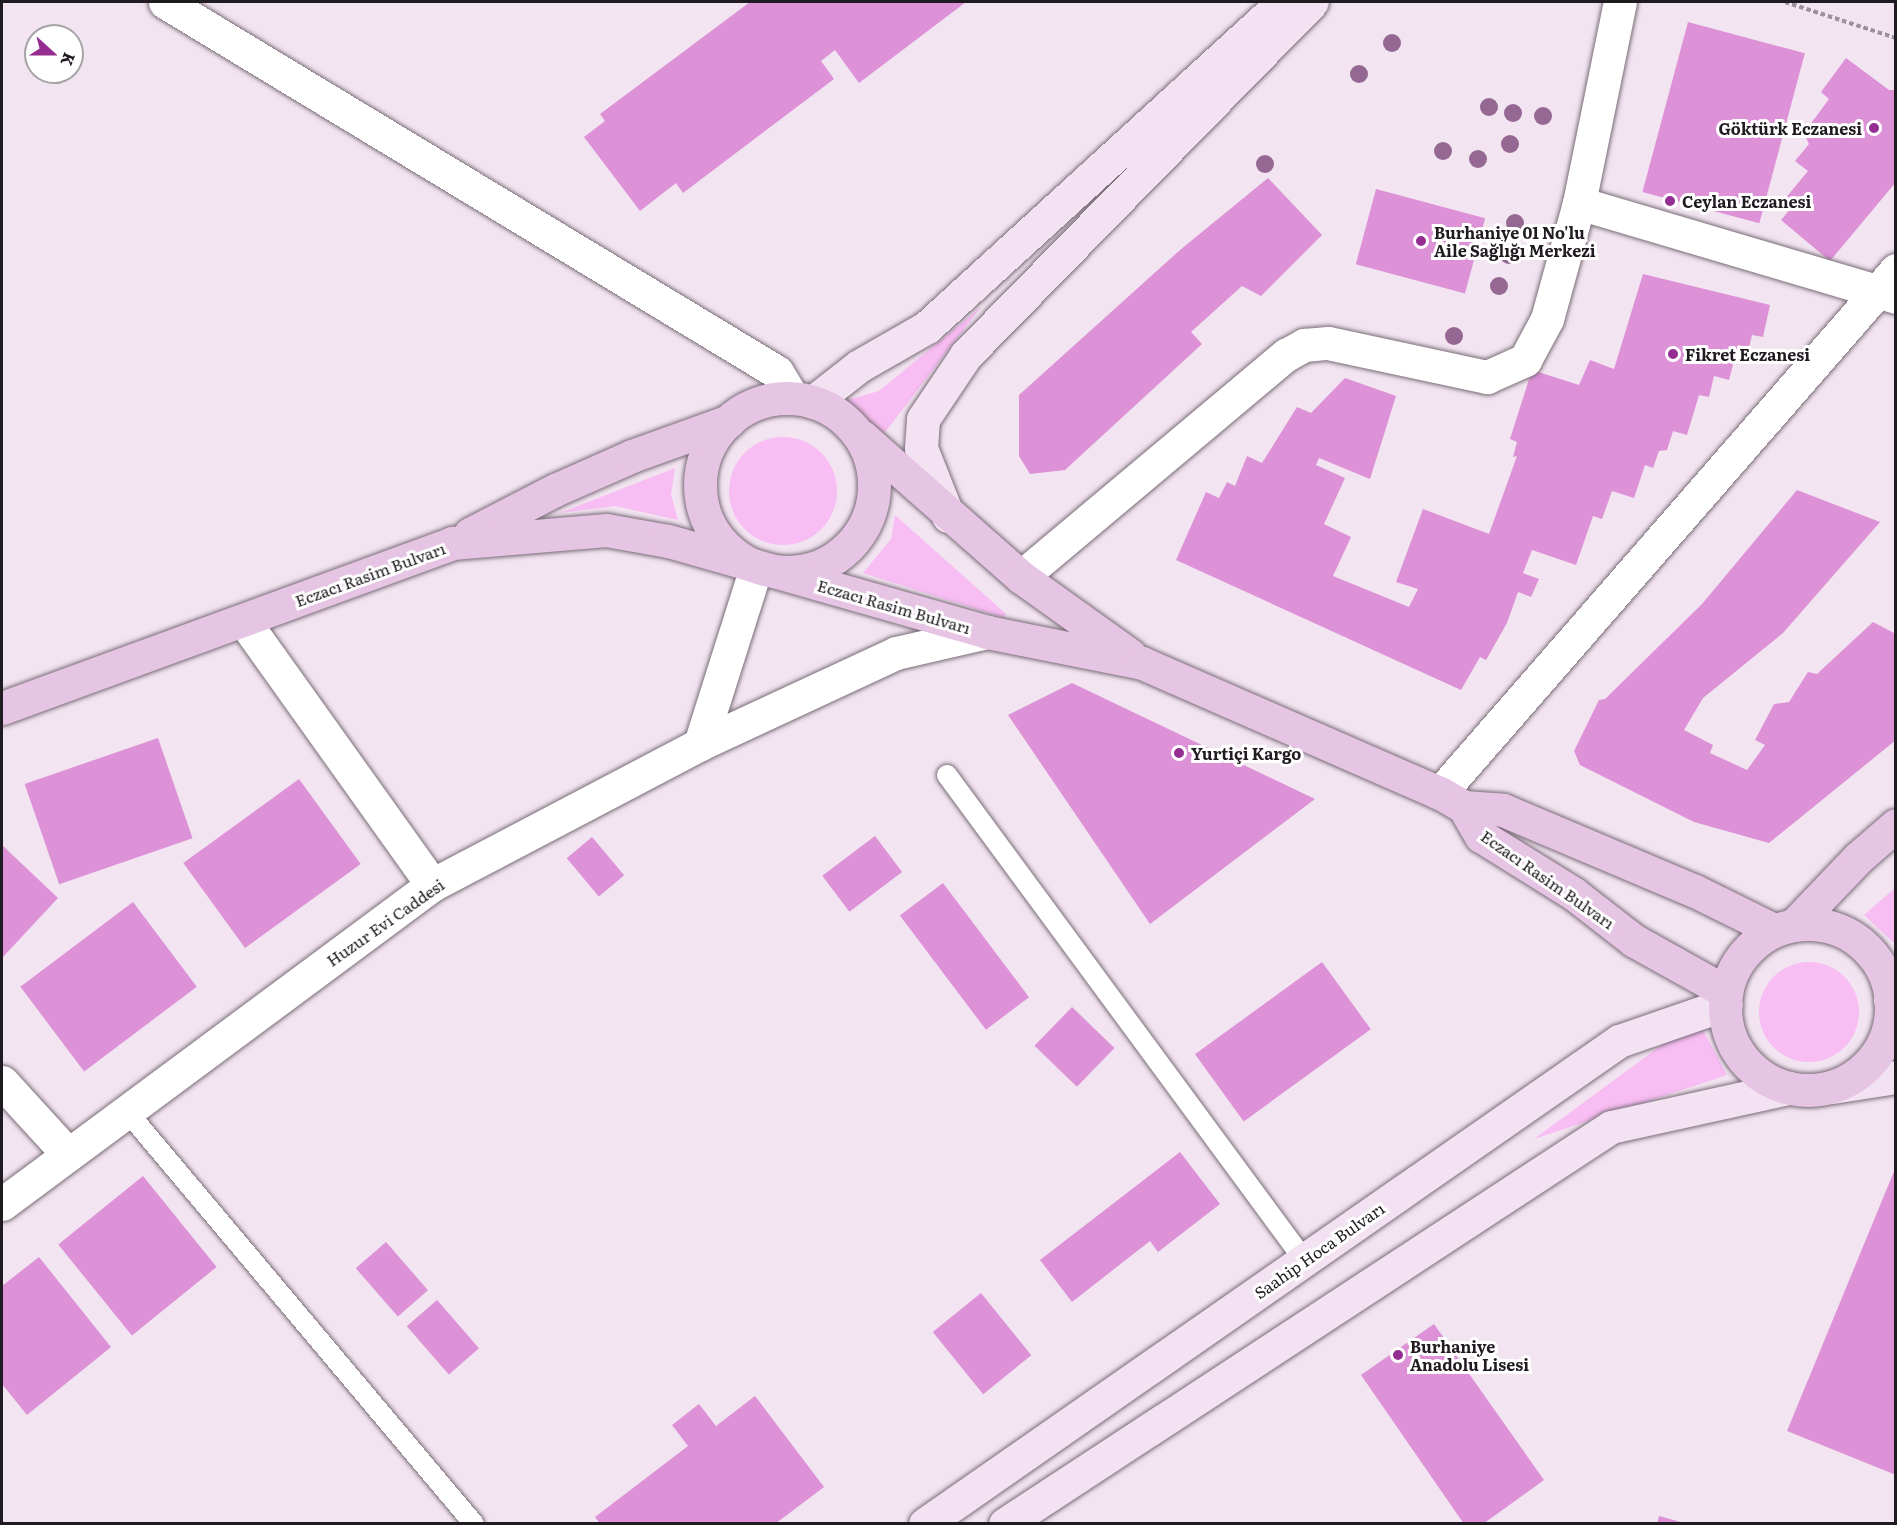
<!DOCTYPE html>
<meta charset="utf-8">
<style>
body{margin:0}
#map{position:relative;width:1897px;height:1525px;overflow:hidden;background:#f2e4f0;font-family:Literata,serif}
div>[style]{position:absolute}
.green>*{inset:0;background:#f8bdf3}
.round{border-radius:50%}
.building>*{inset:0;background:#dd91d7;transform-origin:0 0}
.path>*{height:4px;margin-top:-2px;transform-origin:0;background:repeating-linear-gradient(90deg,#9b919a 0 4.5px,transparent 0 7.5px)}
.roads{filter:drop-shadow(0 0 2px #796d78) drop-shadow(0 0 2px #796d78)}
.lane>*{height:20px;margin:-10px;padding:0 10px;transform-origin:10px;border-radius:10px;background:#fff}
.street>*{height:33px;margin:-16.5px;padding:0 16.5px;transform-origin:16.5px;border-radius:16.5px;background:#fff}
.secondary>*{height:33px;margin:-16.5px;padding:0 16.5px;transform-origin:16.5px;border-radius:16.5px;background:#f3e2f1}
.primary>*{height:33px;margin:-16.5px;padding:0 16.5px;transform-origin:16.5px;border-radius:16.5px;background:#e6c4e3}
.primary>.ring{margin:-16.5px;padding:0;box-sizing:content-box;background:none;border:33px solid #e6c4e3;border-radius:50%}
.trees>*{width:18px;height:18px;margin:-9px;border-radius:50%;background:#946893}
.dots>*{width:16px;height:16px;translate:-50% -50%;box-sizing:border-box;border:3px solid #fff;border-radius:50%}
span{translate:-50% -50%;white-space:nowrap;text-align:center;line-height:1.15;-webkit-text-stroke:6px #fff;paint-order:stroke}
.poi-label{font-size:16px;color:#201b20;font-weight:700}
.right{translate:-100% -50%;text-align:right}
.left{translate:0 -50%;text-align:left}
.street-label{font-size:16px;color:#201b20}
.frame{position:absolute;inset:0;border:3px solid #201b20;pointer-events:none}
.north{position:absolute;left:24px;top:24px;width:60px;height:60px;box-sizing:border-box;background:#fff;border:2px solid #a6a4a6;border-radius:50%;rotate:111deg;font-size:16px;font-weight:700;line-height:24px;text-align:center;color:#201b20}
.north::after{content:'';display:block;margin:auto;width:21px;height:27px;background:#952e92;clip-path:polygon(50% 0,100% 100%,50% 72%,0 100%)}
</style>
<div id="map">
<div class="green">
<div style="clip-path:polygon(981px 307px,880px 439px,848px 400px,879px 391px)"></div>
<div class="round" style="left:729px;top:437px;width:108px;height:108px"></div>
<div style="clip-path:polygon(675px 468px,671px 495px,678px 520px,615px 506px,560px 513px)"></div>
<div style="clip-path:polygon(895px 515px,1006px 614px,1004px 618px,863px 573px,891px 539px)"></div>
<div style="clip-path:polygon(1895px 888px,1895px 944px,1864px 915px)"></div>
<div class="round" style="left:1759px;top:962px;width:100px;height:100px"></div>
<div style="clip-path:polygon(1697px 1019px,1727px 1075px,1534px 1139px)"></div>
</div>
<div class="building">
<div style="clip-path:polygon(750px 2px,966px 2px,859px 83px,835px 50px,821px 61px,834px 79px,683px 193px,676px 183px,640px 211px,584px 137px,605px 121px,600px 114px)"></div>
<div style="left:1688px;top:22px;width:121px;height:176px;rotate:15deg"></div>
<div style="clip-path:polygon(1846px 58px,1889px 90px,1896px 90px,1896px 182px,1830px 261px,1781px 220px,1792px 207px,1784px 200px,1808px 171px,1795px 161px,1809px 144px,1804px 133px,1829px 99px,1821px 92px)"></div>
<div style="clip-path:polygon(1268px 178px,1322px 235px,1261px 296px,1242px 286px,1191px 332px,1202px 344px,1065px 470px,1030px 474px,1019px 456px,1019px 395px,1180px 250px)"></div>
<div style="left:1376px;top:189px;width:113px;height:78px;rotate:15deg"></div>
<div style="clip-path:polygon(1643px 274px,1770px 305px,1763px 337px,1752px 335px,1749px 348px,1738px 345px,1729px 380px,1714px 376px,1709px 397px,1699px 395px,1687px 435px,1673px 431px,1667px 450px,1659px 451px,1653px 468px,1645px 465px,1634px 498px,1612px 491px,1602px 519px,1593px 516px,1576px 565px,1532px 550px,1523px 573px,1539px 579px,1531px 597px,1518px 592px,1507px 623px,1486px 660px,1480px 657px,1461px 690px,1176px 560px,1206px 492px,1219px 498px,1227px 482px,1235px 486px,1247px 456px,1262px 463px,1297px 407px,1311px 413px,1345px 378px,1396px 396px,1370px 479px,1319px 458px,1316px 465px,1345px 478px,1324px 524px,1351px 537px,1333px 576px,1409px 607px,1418px 589px,1396px 582px,1423px 509px,1489px 534px,1517px 456px,1513px 457px,1517px 442px,1510px 439px,1532px 370px,1579px 385px,1590px 360px,1614px 369px)"></div>
<div style="clip-path:polygon(1797px 490px,1880px 522px,1783px 633px,1703px 698px,1684px 730px,1713px 745px,1710px 753px,1747px 770px,1765px 745px,1755px 740px,1774px 704px,1789px 702px,1808px 672px,1817px 674px,1873px 622px,1896px 634px,1896px 740px,1769px 843px,1694px 822px,1580px 765px,1574px 751px,1599px 700px,1605px 699px,1702px 604px)"></div>
<div style="clip-path:polygon(1072px 683px,1315px 799px,1150px 924px,1008px 715px)"></div>
<div style="left:158px;top:738px;width:106px;height:141px;rotate:71deg"></div>
<div style="left:299px;top:779px;width:105px;height:143px;rotate:54deg"></div>
<div style="left:875px;top:836px;width:45px;height:66px;rotate:53deg"></div>
<div style="left:592px;top:837px;width:50px;height:33px;rotate:50deg"></div>
<div style="clip-path:polygon(2px 845px,58px 898px,2px 958px)"></div>
<div style="left:943px;top:883px;width:143px;height:54px;rotate:53deg"></div>
<div style="left:133px;top:902px;width:106px;height:141px;rotate:53deg"></div>
<div style="left:1322px;top:962px;width:83px;height:157px;rotate:54deg"></div>
<div style="left:1072px;top:1007px;width:59px;height:54px;rotate:44deg"></div>
<div style="clip-path:polygon(1180px 1152px,1220px 1204px,1158px 1252px,1150px 1241px,1072px 1302px,1040px 1260px)"></div>
<div style="clip-path:polygon(1895px 1169px,1896px 1169px,1896px 1475px,1787px 1431px)"></div>
<div style="left:143px;top:1176px;width:117px;height:109px;rotate:51deg"></div>
<div style="left:386px;top:1242px;width:64px;height:40px;rotate:49deg"></div>
<div style="clip-path:polygon(39px 1257px,111px 1347px,27px 1415px,2px 1384px,2px 1286px)"></div>
<div style="left:981px;top:1293px;width:80px;height:62px;rotate:51deg"></div>
<div style="left:437px;top:1300px;width:64px;height:40px;rotate:49deg"></div>
<div style="clip-path:polygon(1434px 1324px,1544px 1480px,1483px 1524px,1464px 1524px,1361px 1375px)"></div>
<div style="clip-path:polygon(755px 1396px,824px 1487px,775px 1524px,600px 1524px,595px 1517px,688px 1446px,672px 1425px,699px 1404px,716px 1426px)"></div>
<div style="clip-path:polygon(1659px 1516px,1684px 1523px,1684px 1524px,1657px 1524px)"></div>
</div>
<div class="path">
<div style="left:1785px;top:2px;width:117px;rotate:18deg"></div>
</div>
<div class="roads">
<div class="lane">
<div style="left:947px;top:775px;width:602px;rotate:53.64deg"></div>
<div style="left:125px;top:1109px;width:542px;rotate:49.94deg"></div>
</div>
<div class="street">
<div style="left:165px;top:2px;width:715px;rotate:31.16deg"></div>
<div style="left:777px;top:372px;width:29px;rotate:59deg"></div>
<div style="left:1579px;top:203px;width:331px;rotate:16.5deg"></div>
<div style="left:1021px;top:577px;width:346px;rotate:-40deg"></div>
<div style="left:1286px;top:355px;width:21px;rotate:-29deg"></div>
<div style="left:1304px;top:345px;width:24px;rotate:-5deg"></div>
<div style="left:1328px;top:343px;width:163px;rotate:12.1deg"></div>
<div style="left:1487px;top:377px;width:42px;rotate:-24.1deg"></div>
<div style="left:1525px;top:360px;width:47px;rotate:-61.8deg"></div>
<div style="left:1547px;top:319px;width:120px;rotate:-74.6deg"></div>
<div style="left:1579px;top:203px;width:205px;rotate:-78.5deg"></div>
<div style="left:244px;top:621px;width:324px;rotate:54.5deg"></div>
<div style="left:700px;top:744px;width:216px;rotate:-24.9deg"></div>
<div style="left:896px;top:653px;width:93px;rotate:-13deg"></div>
<div style="left:1440px;top:793px;width:694px;rotate:-48.92deg"></div>
<div style="left:2px;top:1082px;width:95px;rotate:47.6deg"></div>
<div style="left:2px;top:1204px;width:535px;rotate:-36.57deg"></div>
<div style="left:432px;top:885px;width:303px;rotate:-27.7deg"></div>
<div style="left:700px;top:744px;width:186px;rotate:-72.4deg"></div>
</div>
<div class="secondary">
<div style="left:813px;top:402px;width:58px;rotate:-38deg"></div>
<div style="left:859px;top:366px;width:78px;rotate:-29.8deg"></div>
<div style="left:927px;top:327px;width:481px;rotate:-42.4deg"></div>
<div style="left:948px;top:516px;width:73px;rotate:-111.7deg"></div>
<div style="left:921px;top:448px;width:29px;rotate:-86deg"></div>
<div style="left:923px;top:419px;width:77px;rotate:-56.1deg"></div>
<div style="left:966px;top:355px;width:494px;rotate:-45.6deg"></div>
<div style="left:1890px;top:1000px;width:6px;rotate:9deg"></div>
<div style="left:1832px;top:1087px;width:65px;rotate:-8.9deg"></div>
<div style="left:925px;top:1524px;width:846px;rotate:-34.84deg"></div>
<div style="left:1619px;top:1041px;width:113px;rotate:-19.1deg"></div>
<div style="left:1005px;top:1524px;width:724px;rotate:-33.23deg"></div>
<div style="left:1611px;top:1127px;width:182px;rotate:-12.4deg"></div>
</div>
<div class="primary">
<div class="ring" style="left:700px;top:398px;width:141px;height:141px"></div>
<div style="left:861px;top:436px;width:213px;rotate:41.4deg"></div>
<div style="left:1021px;top:577px;width:134px;rotate:35.6deg"></div>
<div style="left:470px;top:534px;width:96px;rotate:-27.4deg"></div>
<div style="left:555px;top:490px;width:84px;rotate:-23.8deg"></div>
<div style="left:632px;top:456px;width:103px;rotate:-19.8deg"></div>
<div style="left:2px;top:708px;width:479px;rotate:-20.1deg"></div>
<div style="left:452px;top:543px;width:155px;rotate:-4.8deg"></div>
<div style="left:606px;top:530px;width:63px;rotate:10.1deg"></div>
<div style="left:668px;top:541px;width:332px;rotate:15.9deg"></div>
<div style="left:987px;top:632px;width:158px;rotate:11.3deg"></div>
<div style="left:1142px;top:663px;width:325px;rotate:23.6deg"></div>
<div style="left:1440px;top:793px;width:28px;rotate:30deg"></div>
<div style="left:1464px;top:807px;width:34px;rotate:60deg"></div>
<div style="left:1481px;top:836px;width:110px;rotate:31.9deg"></div>
<div style="left:1574px;top:894px;width:75px;rotate:37.9deg"></div>
<div style="left:1633px;top:940px;width:107px;rotate:29.2deg"></div>
<div style="left:1464px;top:807px;width:39px;rotate:4deg"></div>
<div style="left:1503px;top:810px;width:208px;rotate:22.9deg"></div>
<div style="left:1695px;top:891px;width:88px;rotate:26.3deg"></div>
<div class="ring" style="left:1725px;top:924px;width:133px;height:133px"></div>
<div style="left:1794px;top:925px;width:93px;rotate:-46.3deg"></div>
<div style="left:1858px;top:858px;width:50px;rotate:-41deg"></div>
</div>
</div>
<div class="trees">
<div style="left:1392px;top:43px"></div>
<div style="left:1359px;top:74px"></div>
<div style="left:1489px;top:107px"></div>
<div style="left:1513px;top:113px"></div>
<div style="left:1543px;top:116px"></div>
<div style="left:1510px;top:144px"></div>
<div style="left:1443px;top:151px"></div>
<div style="left:1478px;top:159px"></div>
<div style="left:1265px;top:164px"></div>
<div style="left:1515px;top:223px"></div>
<div style="left:1509px;top:255px"></div>
<div style="left:1499px;top:286px"></div>
<div style="left:1454px;top:336px"></div>
</div>
<div class="dots">
<div style="left:1874px;top:128px;background:#952e92"></div>
<div style="left:1670px;top:201px;background:#952e92"></div>
<div style="left:1421px;top:241px;background:#952e92"></div>
<div style="left:1673px;top:354px;background:#952e92"></div>
<div style="left:1179px;top:753px;background:#952e92"></div>
<div style="left:1398px;top:1355px;background:#952e92"></div>
</div>
<div class="poi-label">
<span class="right" style="left:1862px;top:128px">Göktürk Eczanesi</span>
<span class="left" style="left:1682px;top:201px">Ceylan Eczanesi</span>
<span class="left" style="left:1434px;top:241px">Burhaniye 01 No'lu<br>Aile Sağlığı Merkezi</span>
<span class="left" style="left:1685px;top:354px">Fikret Eczanesi</span>
<span class="left" style="left:1191px;top:753px">Yurtiçi Kargo</span>
<span class="left" style="left:1410px;top:1355px">Burhaniye<br>Anadolu Lisesi</span>
</div>
<div class="street-label">
<span style="left:370px;top:574px;rotate:-20deg">Eczacı Rasim Bulvarı</span>
<span style="left:894px;top:606px;rotate:16deg">Eczacı Rasim Bulvarı</span>
<span style="left:1548px;top:879px;rotate:35deg">Eczacı Rasim Bulvarı</span>
<span style="left:385px;top:922px;rotate:-35deg">Huzur Evi Caddesi</span>
<span style="left:1319px;top:1250px;rotate:-35deg">Saahip Hoca Bulvarı</span>
</div>
<div class="frame"></div>
<div class="north">K</div>
</div>
